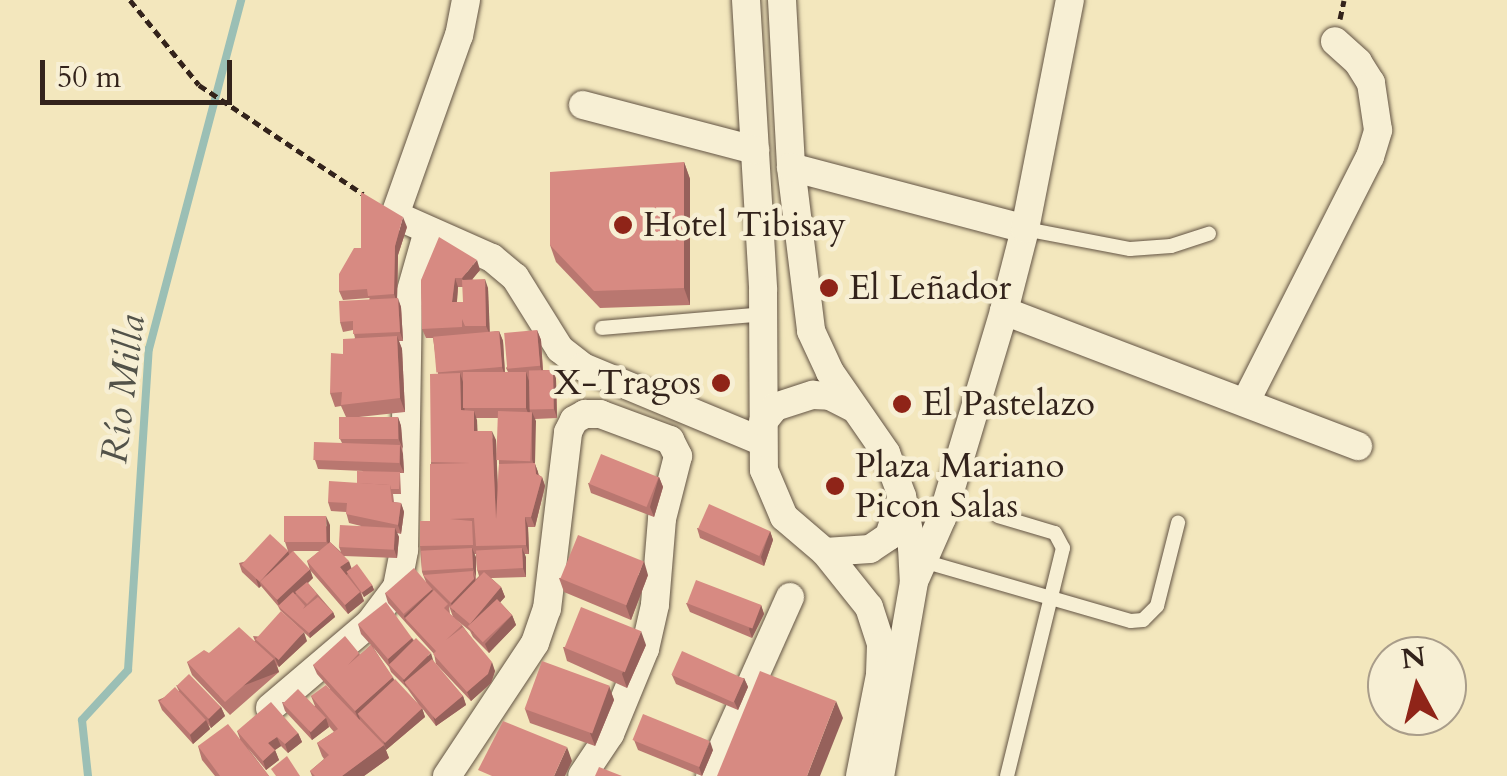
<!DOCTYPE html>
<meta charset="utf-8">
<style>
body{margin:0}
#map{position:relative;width:1507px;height:776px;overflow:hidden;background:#f3e7bd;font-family:Cardo,serif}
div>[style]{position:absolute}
.stream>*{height:8px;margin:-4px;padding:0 4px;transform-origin:4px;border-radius:4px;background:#9bbfb5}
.path>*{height:5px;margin-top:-2.5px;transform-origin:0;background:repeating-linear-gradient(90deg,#33231b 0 8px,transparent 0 13px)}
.roads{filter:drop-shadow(0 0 2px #635444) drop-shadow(0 0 2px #635444)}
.lane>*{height:14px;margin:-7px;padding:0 7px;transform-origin:7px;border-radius:7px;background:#f7efd4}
.street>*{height:28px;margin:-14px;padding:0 14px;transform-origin:14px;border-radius:14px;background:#f7efd4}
.wall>*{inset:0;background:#b97770}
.shaded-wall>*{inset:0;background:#96615b;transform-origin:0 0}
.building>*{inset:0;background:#d78a82;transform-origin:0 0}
.dots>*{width:28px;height:28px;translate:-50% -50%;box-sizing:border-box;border:5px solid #f7efd4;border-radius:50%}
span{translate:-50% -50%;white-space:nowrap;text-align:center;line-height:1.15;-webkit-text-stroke:9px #f7efd4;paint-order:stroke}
.poi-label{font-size:35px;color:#33231b}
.left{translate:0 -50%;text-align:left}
.right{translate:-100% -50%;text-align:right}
.water-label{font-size:38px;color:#525249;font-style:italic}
.north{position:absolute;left:1367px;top:636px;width:100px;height:100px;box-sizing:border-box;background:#f7efd4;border:2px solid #a99d8a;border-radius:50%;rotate:353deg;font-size:28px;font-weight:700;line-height:40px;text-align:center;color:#33231b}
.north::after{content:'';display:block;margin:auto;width:35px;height:45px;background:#8f2418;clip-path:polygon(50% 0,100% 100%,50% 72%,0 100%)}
.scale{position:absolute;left:40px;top:60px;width:192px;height:45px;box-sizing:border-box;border:5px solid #33231b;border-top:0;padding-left:12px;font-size:30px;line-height:35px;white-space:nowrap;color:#33231b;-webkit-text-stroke:8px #f7efd4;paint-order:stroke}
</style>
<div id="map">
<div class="stream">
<div style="left:88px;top:776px;width:56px;rotate:-96.1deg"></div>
<div style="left:82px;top:720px;width:68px;rotate:-47.4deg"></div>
<div style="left:128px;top:670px;width:322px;rotate:-86.3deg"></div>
<div style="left:149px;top:349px;width:361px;rotate:-75.2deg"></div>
</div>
<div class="path">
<div style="left:130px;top:0;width:109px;rotate:50.9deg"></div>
<div style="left:199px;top:85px;width:197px;rotate:33.6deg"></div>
<div style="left:1340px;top:19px;width:19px;rotate:-78deg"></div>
</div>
<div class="roads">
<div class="lane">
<div style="left:1025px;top:229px;width:107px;rotate:10.8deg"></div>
<div style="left:1130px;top:249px;width:41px;rotate:-4.2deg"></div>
<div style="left:1171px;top:246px;width:40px;rotate:-18deg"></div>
<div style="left:602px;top:328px;width:163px;rotate:-4.9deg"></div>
<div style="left:998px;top:516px;width:59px;rotate:16.6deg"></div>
<div style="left:1055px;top:533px;width:17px;rotate:62deg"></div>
<div style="left:1063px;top:548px;width:235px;rotate:103.8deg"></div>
<div style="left:923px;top:561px;width:216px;rotate:16.1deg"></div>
<div style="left:1131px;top:621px;width:12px;rotate:-5deg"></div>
<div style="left:1143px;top:620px;width:20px;rotate:-45deg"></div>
<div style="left:1157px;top:606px;width:86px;rotate:-75.8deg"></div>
</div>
<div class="street">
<div style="left:466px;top:0;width:36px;rotate:101deg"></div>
<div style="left:459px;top:35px;width:191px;rotate:109.6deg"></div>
<div style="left:395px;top:215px;width:106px;rotate:23.9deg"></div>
<div style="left:492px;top:258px;width:30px;rotate:40deg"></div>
<div style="left:515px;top:277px;width:85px;rotate:58deg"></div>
<div style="left:560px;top:349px;width:29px;rotate:38deg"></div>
<div style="left:583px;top:367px;width:193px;rotate:22.6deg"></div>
<div style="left:746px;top:0;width:290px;rotate:86.6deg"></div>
<div style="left:763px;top:290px;width:180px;rotate:89.7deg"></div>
<div style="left:764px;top:470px;width:51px;rotate:66.9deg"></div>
<div style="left:784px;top:517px;width:54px;rotate:40.5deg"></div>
<div style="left:825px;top:552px;width:70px;rotate:51.3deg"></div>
<div style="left:869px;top:607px;width:40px;rotate:72deg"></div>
<div style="left:881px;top:645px;width:30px;rotate:92deg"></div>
<div style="left:880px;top:675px;width:103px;rotate:101.2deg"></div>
<div style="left:782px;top:0;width:167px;rotate:86.9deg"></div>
<div style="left:791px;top:167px;width:165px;rotate:83deg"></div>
<div style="left:811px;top:331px;width:45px;rotate:65.1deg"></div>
<div style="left:830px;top:372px;width:98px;rotate:55.3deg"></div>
<div style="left:886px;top:453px;width:46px;rotate:69.6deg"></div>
<div style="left:902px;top:496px;width:52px;rotate:78.9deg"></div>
<div style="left:912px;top:547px;width:35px;rotate:87deg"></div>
<div style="left:914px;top:582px;width:197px;rotate:99.9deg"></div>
<div style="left:583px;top:105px;width:178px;rotate:14.7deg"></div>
<div style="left:791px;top:167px;width:242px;rotate:14.8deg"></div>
<div style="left:1004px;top:311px;width:379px;rotate:20.9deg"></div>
<div style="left:1246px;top:401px;width:274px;rotate:-63.1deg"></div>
<div style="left:1370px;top:157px;width:28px;rotate:-73deg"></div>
<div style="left:1378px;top:130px;width:48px;rotate:-98.5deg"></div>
<div style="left:1371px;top:83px;width:25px;rotate:-122deg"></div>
<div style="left:1358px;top:62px;width:31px;rotate:-138deg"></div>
<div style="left:763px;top:422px;width:19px;rotate:-51deg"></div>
<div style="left:775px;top:407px;width:40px;rotate:-18deg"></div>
<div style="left:813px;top:395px;width:17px;rotate:3deg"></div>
<div style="left:830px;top:396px;width:27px;rotate:27deg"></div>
<div style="left:825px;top:552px;width:45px;rotate:-3.8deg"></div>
<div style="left:870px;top:549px;width:23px;rotate:-34deg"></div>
<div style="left:889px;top:536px;width:39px;rotate:-72deg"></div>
<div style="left:916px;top:577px;width:64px;rotate:-66.2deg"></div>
<div style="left:942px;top:518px;width:216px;rotate:-73.3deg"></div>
<div style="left:1004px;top:311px;width:85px;rotate:-75.6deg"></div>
<div style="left:1025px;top:229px;width:233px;rotate:-78.9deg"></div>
<div style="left:270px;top:708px;width:131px;rotate:-40.4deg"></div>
<div style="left:370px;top:623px;width:45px;rotate:-53.1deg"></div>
<div style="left:397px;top:587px;width:38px;rotate:-79deg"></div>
<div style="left:404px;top:550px;width:249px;rotate:-89.1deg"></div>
<div style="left:408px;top:301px;width:73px;rotate:-74.1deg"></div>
<div style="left:447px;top:776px;width:159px;rotate:-56.5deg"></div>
<div style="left:535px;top:643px;width:36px;rotate:-71deg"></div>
<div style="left:547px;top:609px;width:178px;rotate:-83.2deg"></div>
<div style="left:568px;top:432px;width:13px;rotate:-63deg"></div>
<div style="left:574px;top:420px;width:13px;rotate:-29deg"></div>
<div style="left:585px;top:414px;width:15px"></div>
<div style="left:600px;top:414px;width:75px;rotate:20.4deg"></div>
<div style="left:670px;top:440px;width:18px;rotate:63deg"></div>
<div style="left:678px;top:456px;width:65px;rotate:104.3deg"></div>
<div style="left:662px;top:519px;width:86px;rotate:94.7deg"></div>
<div style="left:655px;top:605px;width:45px;rotate:102.8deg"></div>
<div style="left:645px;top:649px;width:92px;rotate:112.4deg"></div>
<div style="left:610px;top:734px;width:50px;rotate:123.7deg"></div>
<div style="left:710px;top:776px;width:196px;rotate:-65.9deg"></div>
</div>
</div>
<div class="wall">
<div style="clip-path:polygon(684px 162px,690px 179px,690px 305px,600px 308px,556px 262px,550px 245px)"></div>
<div style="clip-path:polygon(407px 227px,398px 255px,397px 298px,401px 307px,403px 341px,399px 341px,402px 349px,405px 412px,359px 417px,398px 417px,401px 426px,404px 473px,400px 473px,401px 494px,393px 494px,394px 502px,401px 503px,404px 512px,401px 534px,397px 533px,399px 537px,397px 558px,344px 556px,352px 569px,372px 585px,374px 590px,364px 597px,361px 592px,364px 601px,348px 614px,310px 570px,307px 561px,320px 551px,293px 551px,313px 578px,308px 583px,333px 612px,335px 617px,310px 638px,280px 610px,278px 606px,261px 586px,259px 588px,242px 572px,239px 563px,288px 551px,285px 542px,330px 525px,330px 542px,341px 552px,339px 547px,361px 526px,349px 523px,346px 512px,331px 511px,328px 502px,357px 483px,363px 471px,318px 469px,315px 460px,342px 443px,340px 439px,346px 417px,341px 406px,335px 407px,330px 393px,343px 354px,355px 338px,353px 330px,343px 332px,340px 322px,370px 299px,369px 298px,343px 300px,339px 291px,361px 248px)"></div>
<div style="clip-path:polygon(evenodd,480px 270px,472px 279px,488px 288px,489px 332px,499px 331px,503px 341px,505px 372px,508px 372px,506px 368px,537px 330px,541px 340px,543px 370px,553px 370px,556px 379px,557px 418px,535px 419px,535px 464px,539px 475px,542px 477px,545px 486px,535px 527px,528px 527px,529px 554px,525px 554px,526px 577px,491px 578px,501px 587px,505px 597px,500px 602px,512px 615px,516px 625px,489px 653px,473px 637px,470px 631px,453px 617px,449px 606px,450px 614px,462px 625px,495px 671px,491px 683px,471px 701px,436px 664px,434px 654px,388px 603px,385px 593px,426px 582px,422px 572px,420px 546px,430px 521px,431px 462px,438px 373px,433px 338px,426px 338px,422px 329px,421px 280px,480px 270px,458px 287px,463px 287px,463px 302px,457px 302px,458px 287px,480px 270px,476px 418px,498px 418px,499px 464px,498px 490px,496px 440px,477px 431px,476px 418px,480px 270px,474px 554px,476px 554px,477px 569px,479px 576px,476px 579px,474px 554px)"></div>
<div style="clip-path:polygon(659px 477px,663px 487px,654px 517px,591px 493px,588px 483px)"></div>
<div style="clip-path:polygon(697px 528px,770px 531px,773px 540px,764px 566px,700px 538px)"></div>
<div style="clip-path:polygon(648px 575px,631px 620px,564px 592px,559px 578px)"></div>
<div style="clip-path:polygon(686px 603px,761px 605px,764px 614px,752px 638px,690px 612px)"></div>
<div style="clip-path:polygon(evenodd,358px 624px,412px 638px,463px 696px,466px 705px,436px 726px,422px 708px,425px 717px,386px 750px,385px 748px,389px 758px,364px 776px,312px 776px,310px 771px,324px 759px,322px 756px,317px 743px,334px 732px,328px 725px,329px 727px,312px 740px,285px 711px,282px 702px,315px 706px,311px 696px,330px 689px,317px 674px,313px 665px,359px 653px,360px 655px,371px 645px,361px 634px,358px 624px,373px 647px,389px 667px,391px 672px,407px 688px,419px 705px,394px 680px,373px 647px)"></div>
<div style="clip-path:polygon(253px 636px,307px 641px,279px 667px,277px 665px,279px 672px,230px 715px,192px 675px,187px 662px,209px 653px,255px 641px)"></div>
<div style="clip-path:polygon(646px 645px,627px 688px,567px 661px,563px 647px)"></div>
<div style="clip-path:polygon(672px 675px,744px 678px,748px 687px,738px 710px,676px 684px)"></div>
<div style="clip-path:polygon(176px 685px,221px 707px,225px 716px,211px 728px,208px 724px,210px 729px,193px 744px,162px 710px,158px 700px,179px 691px)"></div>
<div style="clip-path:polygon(609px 686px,614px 700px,595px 746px,530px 723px,525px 709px)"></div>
<div style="clip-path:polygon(237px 731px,298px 733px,302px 742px,288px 753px,281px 746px,275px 750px,279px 760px,266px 770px,247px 747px,269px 776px,215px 776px,202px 760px,198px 746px,240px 739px)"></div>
<div style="clip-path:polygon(634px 740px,713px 750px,702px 776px,638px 750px)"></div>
</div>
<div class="shaded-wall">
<div style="clip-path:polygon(684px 162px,690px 179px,690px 305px,684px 288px)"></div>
<div style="clip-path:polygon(403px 217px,407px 227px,398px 255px,397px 303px,394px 294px,395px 246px)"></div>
<div style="clip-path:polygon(477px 260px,480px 270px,466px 287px,462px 278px)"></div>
<div style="clip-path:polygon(455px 278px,458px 287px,456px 312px,452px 302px)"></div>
<div style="clip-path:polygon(485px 279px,488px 288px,490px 335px,486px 326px)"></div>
<div style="clip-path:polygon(398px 298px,401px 307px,403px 341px,400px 332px)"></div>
<div style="clip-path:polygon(537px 330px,541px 340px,543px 375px,540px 366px)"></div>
<div style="clip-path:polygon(499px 331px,503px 341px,505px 376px,502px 367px)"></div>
<div style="clip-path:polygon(397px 336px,402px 349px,405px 412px,400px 398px)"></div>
<div style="clip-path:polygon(553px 370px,556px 379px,557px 418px,554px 409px)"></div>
<div style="clip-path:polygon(526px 372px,529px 381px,530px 418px,526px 408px)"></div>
<div style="clip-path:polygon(460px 373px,463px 382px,465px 419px,461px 410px)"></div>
<div style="clip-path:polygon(474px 411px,477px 420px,478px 441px,474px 431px)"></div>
<div style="clip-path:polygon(532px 412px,536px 421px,535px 464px,538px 472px,539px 484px,532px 459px)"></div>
<div style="clip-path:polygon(398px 417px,401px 426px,403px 449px,399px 440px)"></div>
<div style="clip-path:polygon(492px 431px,496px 440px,499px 529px,496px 519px)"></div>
<div style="clip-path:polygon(400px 445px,403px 454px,404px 473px,400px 464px)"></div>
<div style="clip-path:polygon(542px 477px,545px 486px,535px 527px,531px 517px)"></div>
<div style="clip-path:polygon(659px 477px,663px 487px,654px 517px,650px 507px)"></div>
<div style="clip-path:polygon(401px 503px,404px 512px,401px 534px,398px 525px)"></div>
<div style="clip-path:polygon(326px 516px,330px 525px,330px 550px,327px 541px)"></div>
<div style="clip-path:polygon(525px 517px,528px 527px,529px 554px,526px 545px)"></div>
<div style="clip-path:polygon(395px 528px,399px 537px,397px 558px,394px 549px)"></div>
<div style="clip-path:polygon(770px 531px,773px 540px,764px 566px,761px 557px)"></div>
<div style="clip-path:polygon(472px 548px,476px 557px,476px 577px,473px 568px)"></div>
<div style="clip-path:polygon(522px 548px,526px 557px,526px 577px,523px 568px)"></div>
<div style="clip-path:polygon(288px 551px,291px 560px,259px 580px,261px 586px,259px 588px,256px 579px)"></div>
<div style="clip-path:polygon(349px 561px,352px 570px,344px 577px,340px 567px)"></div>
<div style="clip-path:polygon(644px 561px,648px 575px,631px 620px,626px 606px)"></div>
<div style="clip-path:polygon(310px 569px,313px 578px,280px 608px,276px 598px)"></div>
<div style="clip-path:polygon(473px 571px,477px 588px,454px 612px,451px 603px)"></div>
<div style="clip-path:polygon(372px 585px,374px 590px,364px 597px,362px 592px)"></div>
<div style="clip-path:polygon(501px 587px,505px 597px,473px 633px,470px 624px)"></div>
<div style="clip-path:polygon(432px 589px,435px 598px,405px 618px,407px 625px,404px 616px)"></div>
<div style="clip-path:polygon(360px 592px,364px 601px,348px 614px,345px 605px)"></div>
<div style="clip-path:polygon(761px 605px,764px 614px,752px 638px,749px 629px)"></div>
<div style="clip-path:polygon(333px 612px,335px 617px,310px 638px,309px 633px)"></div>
<div style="clip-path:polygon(512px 615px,516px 625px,489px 653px,485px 644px)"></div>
<div style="clip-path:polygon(641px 631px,646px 645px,627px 688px,622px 674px)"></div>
<div style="clip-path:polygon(304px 632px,307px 641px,279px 667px,275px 658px)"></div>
<div style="clip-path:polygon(412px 638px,415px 647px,389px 664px,388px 659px)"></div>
<div style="clip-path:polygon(431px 653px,434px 663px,405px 683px,407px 689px,403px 680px)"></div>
<div style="left:274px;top:659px;width:14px;height:65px;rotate:69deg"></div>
<div style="clip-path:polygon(492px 662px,495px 671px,491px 683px,471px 701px,467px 692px)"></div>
<div style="clip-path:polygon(393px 677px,396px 686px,358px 714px,360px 719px,359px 721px,355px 711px)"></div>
<div style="clip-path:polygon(744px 678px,748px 687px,738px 710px,734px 701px)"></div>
<div style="clip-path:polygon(609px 686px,614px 700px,595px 746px,590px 733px)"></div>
<div style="clip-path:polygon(463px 696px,466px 705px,436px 726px,433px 716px)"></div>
<div style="clip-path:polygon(836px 701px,843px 718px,820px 776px,807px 776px)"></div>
<div style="clip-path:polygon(221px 707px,225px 716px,211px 728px,208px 718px)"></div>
<div style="clip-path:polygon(422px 708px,425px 717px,386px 750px,383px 740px)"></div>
<div style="clip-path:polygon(326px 718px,329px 727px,312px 740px,309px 730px)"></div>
<div style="clip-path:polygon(206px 720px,210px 729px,193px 744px,190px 735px)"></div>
<div style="clip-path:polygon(298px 733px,302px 742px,288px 753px,285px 744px)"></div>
<div style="clip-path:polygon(277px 737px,281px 746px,272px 752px,268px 743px)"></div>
<div style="clip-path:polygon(710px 741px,713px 750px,702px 776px,699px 767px)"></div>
<div style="clip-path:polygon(384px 745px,389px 758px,364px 776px,342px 776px)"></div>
<div style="clip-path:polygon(567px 747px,572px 761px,565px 776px,554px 776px)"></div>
<div style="clip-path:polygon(275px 750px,279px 760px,266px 770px,263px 761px)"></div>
</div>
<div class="building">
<div style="clip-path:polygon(684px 162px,684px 288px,594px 291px,550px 245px,550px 172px)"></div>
<div style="clip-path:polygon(361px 192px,403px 217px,395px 246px,394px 294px,368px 296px,367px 289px,339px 291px,339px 274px,354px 248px,361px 248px)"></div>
<div style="clip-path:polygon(439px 237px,477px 260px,462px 278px,455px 278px,452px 302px,463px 302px,462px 280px,485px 279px,486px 326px,465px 326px,462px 319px,462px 327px,422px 329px,421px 280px)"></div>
<div style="clip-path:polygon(398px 298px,400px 332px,353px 334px,353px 321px,340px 322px,339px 301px)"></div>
<div style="left:537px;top:330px;width:36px;height:33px;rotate:85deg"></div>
<div style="left:499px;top:331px;width:36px;height:66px;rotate:85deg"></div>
<div style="clip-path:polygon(397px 336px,400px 398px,341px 405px,342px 392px,330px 393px,331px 353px,343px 354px,343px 339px)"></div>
<div style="left:553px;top:370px;width:39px;height:24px;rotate:89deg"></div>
<div style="left:526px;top:372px;width:36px;height:63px;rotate:90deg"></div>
<div style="clip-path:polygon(460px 373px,461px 410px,474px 411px,474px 431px,492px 431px,496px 519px,499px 464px,535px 463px,536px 474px,542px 477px,531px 517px,525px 517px,526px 545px,476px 546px,474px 518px,450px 519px,472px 521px,473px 545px,420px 546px,420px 521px,430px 521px,430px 464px,470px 463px,431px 462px,430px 374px)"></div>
<div style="left:498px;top:411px;width:34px;height:49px;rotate:2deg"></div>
<div style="left:339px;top:417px;width:59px;height:22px"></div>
<div style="left:314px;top:442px;width:86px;height:18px;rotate:2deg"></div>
<div style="left:601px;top:454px;width:62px;height:32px;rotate:22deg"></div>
<div style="clip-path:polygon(357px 471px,400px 472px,399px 489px,391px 489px,390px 485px,357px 483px)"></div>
<div style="clip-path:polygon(329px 481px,390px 485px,392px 502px,401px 503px,398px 525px,346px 514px,347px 503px,328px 502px)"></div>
<div style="left:709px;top:504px;width:67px;height:27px;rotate:24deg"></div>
<div style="left:284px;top:516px;width:42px;height:26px"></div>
<div style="left:340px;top:525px;width:55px;height:22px;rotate:3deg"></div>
<div style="left:270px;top:534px;width:25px;height:42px;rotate:43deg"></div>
<div style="left:578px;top:535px;width:71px;height:47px;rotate:22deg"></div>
<div style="clip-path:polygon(330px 542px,349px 561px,340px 567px,360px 592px,345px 605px,307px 561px)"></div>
<div style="left:472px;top:548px;width:20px;height:51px;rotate:87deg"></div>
<div style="left:522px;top:548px;width:20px;height:46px;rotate:87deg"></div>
<div style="left:293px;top:551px;width:25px;height:45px;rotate:47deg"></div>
<div style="left:357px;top:564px;width:26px;height:13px;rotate:54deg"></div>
<div style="left:414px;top:568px;width:28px;height:38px;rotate:49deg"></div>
<div style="clip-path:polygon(473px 571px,474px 579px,451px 603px,423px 575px)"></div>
<div style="clip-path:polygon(484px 572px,501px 587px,470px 624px,450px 607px)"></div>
<div style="left:696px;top:580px;width:70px;height:25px;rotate:21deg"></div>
<div style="clip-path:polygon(307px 582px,317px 594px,307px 604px,295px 592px)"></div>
<div style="clip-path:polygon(434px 590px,448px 604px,444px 608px,462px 625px,446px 640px,463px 627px,492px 662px,488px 674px,467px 692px,433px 654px,436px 651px,405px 618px)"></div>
<div style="clip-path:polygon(293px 592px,305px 606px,303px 609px,318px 597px,333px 612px,309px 633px,278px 606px)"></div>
<div style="left:497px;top:599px;width:22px;height:40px;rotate:47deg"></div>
<div style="clip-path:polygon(386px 602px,412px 638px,388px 659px,358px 624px)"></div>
<div style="left:581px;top:607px;width:65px;height:44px;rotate:22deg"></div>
<div style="left:281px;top:611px;width:31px;height:38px;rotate:42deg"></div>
<div style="clip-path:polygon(239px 627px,274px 659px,225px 702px,187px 662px,204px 650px,209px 653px)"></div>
<div style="clip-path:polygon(345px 636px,359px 653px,348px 665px,371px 645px,393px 677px,355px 711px,313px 665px)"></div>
<div style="left:416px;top:638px;width:21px;height:38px;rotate:45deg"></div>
<div style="left:682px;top:651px;width:68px;height:26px;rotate:24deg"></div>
<div style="left:432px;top:659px;width:48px;height:36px;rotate:50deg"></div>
<div style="left:542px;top:661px;width:72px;height:51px;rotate:20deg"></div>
<div style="clip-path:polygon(760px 671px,836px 701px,807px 776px,717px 776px)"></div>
<div style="left:189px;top:674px;width:46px;height:17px;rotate:46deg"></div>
<div style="left:395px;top:679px;width:40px;height:51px;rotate:47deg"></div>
<div style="clip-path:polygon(326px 685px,384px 745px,342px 776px,315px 776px,310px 771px,329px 755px,317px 743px,338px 729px,311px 696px)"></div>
<div style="left:175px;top:687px;width:45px;height:21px;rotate:47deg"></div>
<div style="left:298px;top:689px;width:40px;height:21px;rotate:46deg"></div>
<div style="clip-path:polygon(271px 702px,298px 733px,285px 744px,277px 737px,268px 743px,275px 750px,263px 761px,237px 731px)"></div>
<div style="left:643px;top:714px;width:72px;height:28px;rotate:22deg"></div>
<div style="clip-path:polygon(503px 721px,567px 747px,554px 776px,492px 776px,478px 770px)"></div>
<div style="clip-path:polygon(228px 724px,269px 776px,220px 776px,198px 746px)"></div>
<div style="clip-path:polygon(287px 756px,300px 776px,276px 776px,271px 769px)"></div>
<div style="clip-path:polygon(599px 767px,622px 776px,595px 776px)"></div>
</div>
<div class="dots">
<div style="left:623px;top:225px;background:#8f2418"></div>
<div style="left:829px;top:288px;background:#8f2418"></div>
<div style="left:721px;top:383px;background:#8f2418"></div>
<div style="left:902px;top:404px;background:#8f2418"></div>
<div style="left:835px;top:486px;background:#8f2418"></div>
</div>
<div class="poi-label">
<span class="left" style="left:643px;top:225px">Hotel Tibisay</span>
<span class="left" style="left:849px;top:288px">El Leñador</span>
<span class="right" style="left:701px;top:383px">X-Tragos</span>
<span class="left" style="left:922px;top:404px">El Pastelazo</span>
<span class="left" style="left:855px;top:486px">Plaza Mariano<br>Picon Salas</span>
</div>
<div class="water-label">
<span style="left:124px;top:389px;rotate:-83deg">Río Milla</span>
</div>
<div class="north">N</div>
<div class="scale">50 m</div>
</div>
